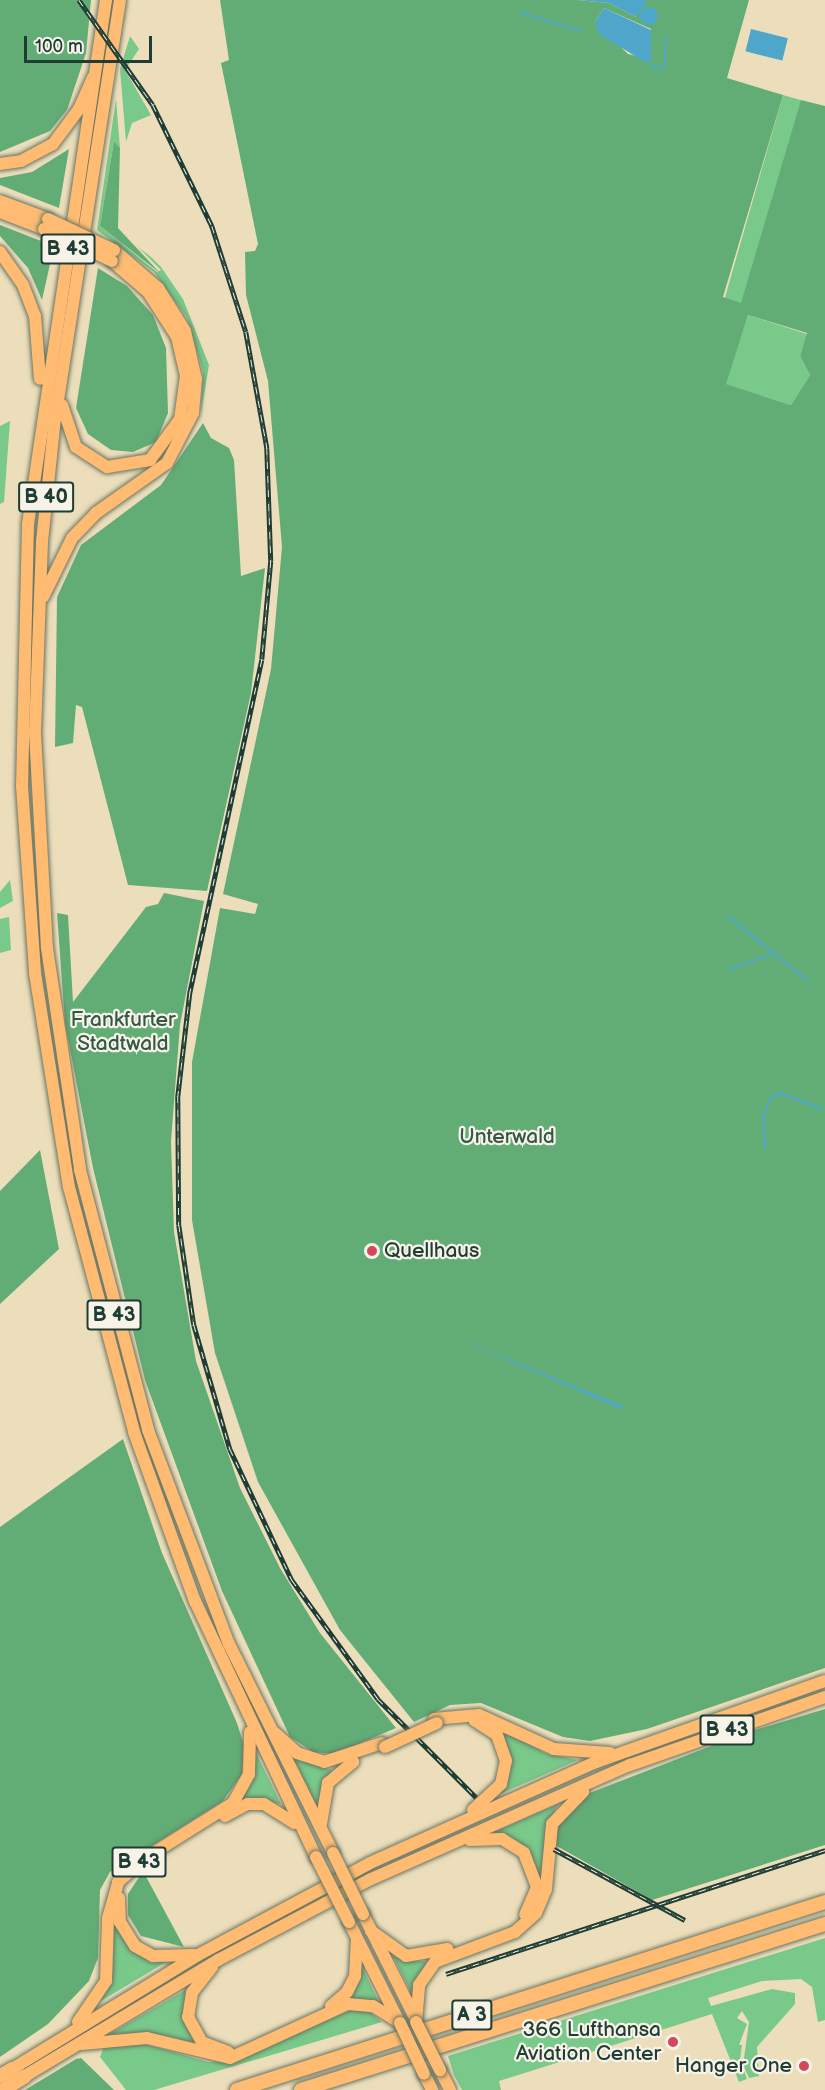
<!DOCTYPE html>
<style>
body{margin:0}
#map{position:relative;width:825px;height:2090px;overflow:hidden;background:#eddebb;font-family:"Balsamiq Sans",sans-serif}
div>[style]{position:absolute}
.green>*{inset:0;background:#79c98a;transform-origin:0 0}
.forest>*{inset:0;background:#62ad76}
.water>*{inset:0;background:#4ea6cb;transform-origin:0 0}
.round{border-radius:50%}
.stream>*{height:2px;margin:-1px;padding:0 1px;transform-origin:1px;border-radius:1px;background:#4ea6cb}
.roads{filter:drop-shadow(0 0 2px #677563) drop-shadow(0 0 2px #677563)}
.trunk>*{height:12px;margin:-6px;padding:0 6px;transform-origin:6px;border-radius:6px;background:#febb71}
.motorway>*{height:14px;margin:-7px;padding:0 7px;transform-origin:7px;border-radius:7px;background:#febb71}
.rail>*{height:4.5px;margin-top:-2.25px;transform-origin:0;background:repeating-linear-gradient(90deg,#f7f3e8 0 7px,#1f3d34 0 14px);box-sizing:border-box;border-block:2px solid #1f3d34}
.bridges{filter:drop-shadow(0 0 2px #677563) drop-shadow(0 0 2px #677563)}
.trunk-bridge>*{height:12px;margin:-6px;padding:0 6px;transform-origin:6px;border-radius:6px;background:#febb71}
.dots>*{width:16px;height:16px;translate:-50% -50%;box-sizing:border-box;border:3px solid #f7f3e8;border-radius:50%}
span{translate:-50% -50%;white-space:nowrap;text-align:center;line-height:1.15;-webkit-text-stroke:4.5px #f7f3e8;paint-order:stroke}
.shield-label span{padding:2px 4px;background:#f7f3e8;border:2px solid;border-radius:4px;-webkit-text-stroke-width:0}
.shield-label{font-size:20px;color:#1f3d34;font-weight:700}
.park-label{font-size:21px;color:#315945}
.poi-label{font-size:21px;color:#1f3d34}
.left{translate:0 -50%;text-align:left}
.right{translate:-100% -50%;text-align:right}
.scale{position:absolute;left:24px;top:36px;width:128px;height:27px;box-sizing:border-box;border:3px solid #1f3d34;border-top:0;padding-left:8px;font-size:18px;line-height:21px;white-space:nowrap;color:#1f3d34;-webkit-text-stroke:4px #f7f3e8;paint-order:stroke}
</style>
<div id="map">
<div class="green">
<div style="clip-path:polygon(130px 36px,139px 49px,125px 70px,151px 115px,132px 123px,126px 142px,120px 69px)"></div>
<div style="left:783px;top:95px;width:19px;height:212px;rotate:16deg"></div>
<div style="clip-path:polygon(116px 99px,120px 148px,114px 141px,100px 226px,157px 272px,161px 270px,138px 247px,151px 257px,161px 267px,183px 299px,209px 365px,201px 414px,203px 371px,187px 318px,154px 272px,97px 230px)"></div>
<div style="clip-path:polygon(748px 315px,807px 334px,800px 356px,810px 375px,791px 405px,725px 384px)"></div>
<div style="clip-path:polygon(10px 421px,4px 502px,0 504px,0 426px)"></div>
<div style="clip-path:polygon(10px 880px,13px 901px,0 908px,0 892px)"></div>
<div style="clip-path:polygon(9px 917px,11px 950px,0 953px,0 919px)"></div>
<div style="clip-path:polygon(500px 1729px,547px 1754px,578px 1760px,500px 1794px,506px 1781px)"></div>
<div style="clip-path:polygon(255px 1751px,281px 1804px,239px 1801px)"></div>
<div style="clip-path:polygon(293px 1758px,332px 1770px,316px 1806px)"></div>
<div style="clip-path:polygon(558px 1804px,546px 1829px,540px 1888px,532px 1857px,492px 1833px)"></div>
<div style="clip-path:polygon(114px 1916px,128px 1946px,166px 1962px,101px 2001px,113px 1969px)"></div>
<div style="clip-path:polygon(825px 1938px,825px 2020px,818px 2022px,812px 1987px,801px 1979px,762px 1981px,708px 1998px,711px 2006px,772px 1989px,795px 1993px,795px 2004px,757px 2047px,759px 2076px,749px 2078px,743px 2065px,749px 2022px,742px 2011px,737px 2018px,747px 2024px,739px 2045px,742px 2045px,740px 2060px,747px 2079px,739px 2082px,712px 2014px,499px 2081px,501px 2090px,462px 2090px,454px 2075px,448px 2056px)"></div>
<div style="clip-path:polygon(393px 1956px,427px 1962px,413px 1991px,411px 1992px)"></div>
<div style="clip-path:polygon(361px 1965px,380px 2004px,341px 2003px)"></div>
<div style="clip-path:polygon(189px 1988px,184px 2003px,205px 2049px,151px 2034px,108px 2035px)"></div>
<div style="clip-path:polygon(353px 2008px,366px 2009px,382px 2022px,154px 2090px,126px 2090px,100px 2057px,104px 2047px,138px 2042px,208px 2062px,237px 2061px)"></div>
</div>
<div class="forest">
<div style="clip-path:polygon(0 0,91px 0,86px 53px,67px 110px,50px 131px,0 152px)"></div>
<div style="clip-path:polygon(evenodd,220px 0,577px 0,609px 3px,636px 17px,643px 0,749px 0,727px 78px,783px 95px,723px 297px,741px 303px,801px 100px,825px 106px,825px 1668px,647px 1729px,590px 1741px,563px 1737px,481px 1703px,450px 1705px,414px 1722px,340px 1630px,258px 1482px,215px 1353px,192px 1220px,192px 1062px,220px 908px,255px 914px,258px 904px,223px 894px,271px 669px,282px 547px,268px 381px,246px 295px,245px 252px,255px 251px,258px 244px,221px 63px,229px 60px,220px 0,604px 8px,651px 29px,651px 59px,628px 54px,595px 22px,604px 8px,220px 0,748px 315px,807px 333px,800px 356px,810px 375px,791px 405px,726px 384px,748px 315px)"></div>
<div style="clip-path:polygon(114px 141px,120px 148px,118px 228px,160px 273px,100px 226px)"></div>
<div style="clip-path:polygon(69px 149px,59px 208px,0 185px,0 178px,32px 172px)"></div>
<div style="clip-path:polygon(0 225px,54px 246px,42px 300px,28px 268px,0 236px)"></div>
<div style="clip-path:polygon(98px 268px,127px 286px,153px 315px,166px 348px,168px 413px,156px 442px,133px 452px,111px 450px,88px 434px,76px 408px)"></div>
<div style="clip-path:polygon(203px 423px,211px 438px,229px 448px,234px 460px,241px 576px,265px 568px,251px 693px,207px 891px,128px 885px,82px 707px,76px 705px,73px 743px,55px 747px,57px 597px,81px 545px,161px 485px)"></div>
<div style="clip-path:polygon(164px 893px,204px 901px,180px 1025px,171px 1141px,174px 1232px,196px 1361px,240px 1488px,280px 1568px,320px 1633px,396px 1728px,334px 1754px,313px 1752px,290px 1737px,222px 1591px,145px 1380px,93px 1168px,65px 1023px,57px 913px,68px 915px,73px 1002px,146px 907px,158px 904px)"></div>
<div style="clip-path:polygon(40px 1150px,59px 1249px,0 1304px,0 1191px)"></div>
<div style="clip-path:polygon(123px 1439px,162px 1553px,237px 1723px,244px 1745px,242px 1774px,223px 1801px,110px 1872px,100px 1890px,98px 1958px,89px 1981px,48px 2024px,0 2057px,0 1527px)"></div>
<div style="clip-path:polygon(825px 1709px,825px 1845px,652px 1900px,555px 1845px,559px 1819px,587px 1794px,742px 1734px)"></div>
<div style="clip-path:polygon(143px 1871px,184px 1947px,141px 1936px,128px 1915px,128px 1894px)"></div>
<div style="clip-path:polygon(81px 2058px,114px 2090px,25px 2090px,76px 2059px)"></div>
</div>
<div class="water">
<div style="clip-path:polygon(577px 0,643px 0,647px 2px,636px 17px,609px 3px)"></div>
<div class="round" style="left:640px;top:7px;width:18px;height:18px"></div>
<div style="clip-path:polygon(604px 8px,651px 30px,651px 59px,645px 62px,599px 34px,595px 22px)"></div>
<div style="left:751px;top:29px;width:38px;height:23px;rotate:14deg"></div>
<div style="clip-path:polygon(445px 1333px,623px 1406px,623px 1408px,621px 1409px)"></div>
</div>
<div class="stream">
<div style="left:521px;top:13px;width:63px;rotate:16.7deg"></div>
<div style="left:648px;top:60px;width:11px;rotate:52deg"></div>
<div style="left:655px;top:69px;width:9px;rotate:-13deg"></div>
<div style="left:664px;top:67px;width:30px;rotate:-86deg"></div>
<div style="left:728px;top:916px;width:102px;rotate:39deg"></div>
<div style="left:730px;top:969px;width:46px;rotate:-19.2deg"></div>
<div style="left:765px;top:1149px;width:33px;rotate:-93deg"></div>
<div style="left:763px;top:1116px;width:22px;rotate:-66deg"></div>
<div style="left:772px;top:1096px;width:9px;rotate:-21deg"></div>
<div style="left:780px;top:1093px;width:46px;rotate:20.4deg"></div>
</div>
<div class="roads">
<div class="trunk">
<div style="left:106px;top:0;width:530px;rotate:98.47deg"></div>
<div style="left:28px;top:524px;width:262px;rotate:91.3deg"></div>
<div style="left:22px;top:786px;width:187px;rotate:86deg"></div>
<div style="left:35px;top:973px;width:217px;rotate:81deg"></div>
<div style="left:69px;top:1187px;width:253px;rotate:75.1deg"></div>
<div style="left:134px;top:1432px;width:180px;rotate:70.2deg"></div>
<div style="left:195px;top:1601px;width:283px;rotate:64.7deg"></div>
<div style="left:120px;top:0;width:423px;rotate:98.8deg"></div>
<div style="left:55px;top:418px;width:125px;rotate:96deg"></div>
<div style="left:42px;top:542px;width:192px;rotate:92.1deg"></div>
<div style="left:35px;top:734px;width:214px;rotate:86.8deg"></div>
<div style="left:47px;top:948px;width:224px;rotate:81.5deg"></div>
<div style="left:80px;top:1170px;width:269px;rotate:75.3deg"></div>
<div style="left:148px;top:1430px;width:229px;rotate:69.3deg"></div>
<div style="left:229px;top:1644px;width:233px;rotate:63.5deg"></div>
<div style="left:0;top:164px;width:21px;rotate:-8deg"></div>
<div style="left:21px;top:161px;width:36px;rotate:-28deg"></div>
<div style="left:53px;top:144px;width:44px;rotate:-53.4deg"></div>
<div style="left:79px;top:109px;width:35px;rotate:-66deg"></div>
<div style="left:0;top:201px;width:51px;rotate:20.6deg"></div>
<div style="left:0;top:212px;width:47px;rotate:21.1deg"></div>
<div style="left:0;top:252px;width:40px;rotate:55.1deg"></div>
<div style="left:23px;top:285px;width:33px;rotate:69deg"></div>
<div style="left:35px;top:316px;width:63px;rotate:85.5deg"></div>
<div style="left:62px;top:405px;width:44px;rotate:71.6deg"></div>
<div style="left:76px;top:447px;width:37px;rotate:33deg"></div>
<div style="left:107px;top:467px;width:44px;rotate:-9.2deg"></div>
<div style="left:150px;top:460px;width:51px;rotate:-53.8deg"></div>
<div style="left:180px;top:419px;width:43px;rotate:-82.1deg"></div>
<div style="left:186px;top:376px;width:40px;rotate:-103deg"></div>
<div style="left:177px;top:337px;width:54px;rotate:-122.8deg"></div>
<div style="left:148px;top:292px;width:48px;rotate:-139.3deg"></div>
<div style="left:43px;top:597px;width:66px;rotate:-63.8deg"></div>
<div style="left:72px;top:538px;width:35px;rotate:-46deg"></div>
<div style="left:96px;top:513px;width:87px;rotate:-35.2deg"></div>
<div style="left:167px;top:463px;width:56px;rotate:-62.5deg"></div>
<div style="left:193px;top:413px;width:34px;rotate:-85deg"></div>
<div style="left:196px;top:379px;width:49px;rotate:-102.9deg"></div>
<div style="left:185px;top:331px;width:51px;rotate:-122.1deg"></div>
<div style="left:158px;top:288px;width:58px;rotate:-139.2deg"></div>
<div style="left:434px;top:1719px;width:45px;rotate:-5.1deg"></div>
<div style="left:479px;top:1715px;width:82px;rotate:24.4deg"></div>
<div style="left:554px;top:1749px;width:56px;rotate:4.1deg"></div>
<div style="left:275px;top:1733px;width:30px;rotate:42deg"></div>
<div style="left:297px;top:1753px;width:28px;rotate:18deg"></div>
<div style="left:324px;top:1762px;width:61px;rotate:-18.1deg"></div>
<div style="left:473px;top:1810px;width:38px;rotate:-43deg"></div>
<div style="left:501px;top:1784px;width:24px;rotate:-78deg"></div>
<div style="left:506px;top:1761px;width:28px;rotate:-109deg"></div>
<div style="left:497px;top:1735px;width:27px;rotate:-147deg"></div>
<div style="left:225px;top:1816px;width:26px;rotate:-28deg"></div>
<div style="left:248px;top:1804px;width:16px"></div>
<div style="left:264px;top:1804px;width:36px;rotate:32deg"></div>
<div style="left:321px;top:1824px;width:42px;rotate:-80.3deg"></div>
<div style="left:328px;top:1783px;width:33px;rotate:-40deg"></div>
<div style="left:470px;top:1840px;width:32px;rotate:-2deg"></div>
<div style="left:502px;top:1839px;width:26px;rotate:32deg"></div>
<div style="left:524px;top:1853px;width:36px;rotate:69deg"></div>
<div style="left:537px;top:1887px;width:30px;rotate:113deg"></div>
<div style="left:119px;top:1898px;width:24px;rotate:88deg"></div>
<div style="left:120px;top:1922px;width:28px;rotate:58deg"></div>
<div style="left:135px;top:1946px;width:21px;rotate:29deg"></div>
<div style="left:153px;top:1956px;width:41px;rotate:-1.4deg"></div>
<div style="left:363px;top:1914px;width:116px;rotate:63.4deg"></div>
<div style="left:349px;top:1922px;width:112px;rotate:63.4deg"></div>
<div style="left:371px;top:1931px;width:43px;rotate:35.5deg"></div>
<div style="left:406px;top:1956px;width:42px;rotate:-9.7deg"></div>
<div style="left:212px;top:1967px;width:33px;rotate:128deg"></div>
<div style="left:192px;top:1993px;width:24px;rotate:99deg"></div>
<div style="left:188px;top:2017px;width:29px;rotate:61deg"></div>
<div style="left:202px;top:2042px;width:28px;rotate:21deg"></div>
<div style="left:331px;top:2006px;width:21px;rotate:-41deg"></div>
<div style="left:347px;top:1992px;width:18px;rotate:-63deg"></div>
<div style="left:355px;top:1976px;width:37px;rotate:-87deg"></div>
<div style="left:78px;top:2022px;width:50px;rotate:-55.7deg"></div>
<div style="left:106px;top:1981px;width:63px;rotate:-88.2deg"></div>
<div style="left:108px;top:1918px;width:37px;rotate:-74deg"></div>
<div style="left:118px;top:1882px;width:35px;rotate:-41deg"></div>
<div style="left:144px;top:1859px;width:105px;rotate:-32.2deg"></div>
<div style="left:233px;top:1803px;width:33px;rotate:-61deg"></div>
<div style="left:249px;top:1774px;width:42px;rotate:-88.6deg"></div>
<div style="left:416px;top:2022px;width:37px;rotate:-85deg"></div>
<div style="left:419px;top:1985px;width:28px;rotate:-55deg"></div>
<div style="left:435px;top:1962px;width:85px;rotate:-20.6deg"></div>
<div style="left:515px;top:1932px;width:28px;rotate:-42deg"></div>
<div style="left:536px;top:1913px;width:26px;rotate:-67deg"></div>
<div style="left:546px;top:1889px;width:65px;rotate:-84.7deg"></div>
<div style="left:552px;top:1824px;width:45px;rotate:-45.9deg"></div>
<div style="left:82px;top:2044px;width:65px;rotate:-5.3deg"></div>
<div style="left:147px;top:2038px;width:85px;rotate:13.5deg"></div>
<div style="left:230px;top:2058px;width:130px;rotate:-24.6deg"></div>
<div style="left:348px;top:2004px;width:25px;rotate:5deg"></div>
<div style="left:373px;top:2006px;width:32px;rotate:32deg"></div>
<div style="left:12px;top:2069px;width:218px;rotate:-31.5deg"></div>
<div style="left:198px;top:1955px;width:195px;rotate:-28.1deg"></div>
<div style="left:370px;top:1863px;width:248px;rotate:-24.1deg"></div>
<div style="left:596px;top:1762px;width:243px;rotate:-19.5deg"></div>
<div style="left:440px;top:2070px;width:22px;rotate:63deg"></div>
<div style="left:424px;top:2074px;width:18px;rotate:63deg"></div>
<div style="left:25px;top:2076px;width:225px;rotate:-31deg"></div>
<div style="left:218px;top:1960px;width:173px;rotate:-27.9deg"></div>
<div style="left:371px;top:1879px;width:283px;rotate:-23.8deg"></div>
<div style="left:630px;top:1765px;width:207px;rotate:-19.2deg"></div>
</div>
<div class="motorway">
<div style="left:0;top:2076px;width:14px;rotate:-30deg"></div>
<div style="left:3px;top:2090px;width:26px;rotate:-32deg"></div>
<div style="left:237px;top:2090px;width:617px;rotate:-17.73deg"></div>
<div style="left:301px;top:2090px;width:550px;rotate:-17.58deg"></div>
</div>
</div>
<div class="rail">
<div style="left:79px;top:0;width:128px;rotate:54.8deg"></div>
<div style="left:153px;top:105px;width:135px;rotate:64deg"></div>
<div style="left:212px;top:226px;width:111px;rotate:72.2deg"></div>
<div style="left:246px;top:332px;width:118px;rotate:79.7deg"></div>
<div style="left:267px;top:448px;width:113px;rotate:88deg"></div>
<div style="left:271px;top:561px;width:99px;rotate:95.2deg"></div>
<div style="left:262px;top:660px;width:341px;rotate:102.2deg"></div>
<div style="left:190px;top:993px;width:104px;rotate:96.6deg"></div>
<div style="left:178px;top:1096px;width:129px;rotate:89.6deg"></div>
<div style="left:179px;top:1225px;width:101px;rotate:81.5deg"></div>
<div style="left:194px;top:1325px;width:129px;rotate:73.8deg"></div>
<div style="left:230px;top:1449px;width:145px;rotate:64.7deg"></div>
<div style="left:292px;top:1580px;width:147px;rotate:54.1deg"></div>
<div style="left:378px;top:1699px;width:139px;rotate:45deg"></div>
<div style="left:554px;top:1849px;width:149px;rotate:28.5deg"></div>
<div style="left:446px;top:1974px;width:399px;rotate:-18.1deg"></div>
</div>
<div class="bridges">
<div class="trunk-bridge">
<div style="left:48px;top:219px;width:73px;rotate:25.2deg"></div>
<div style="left:44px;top:229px;width:75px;rotate:25.2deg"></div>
<div style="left:385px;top:1747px;width:57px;rotate:-24.8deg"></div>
<div style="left:333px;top:1853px;width:68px;rotate:63.8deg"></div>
<div style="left:316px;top:1857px;width:73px;rotate:63.1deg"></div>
<div style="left:416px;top:2022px;width:54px;rotate:63.4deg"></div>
<div style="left:400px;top:2023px;width:56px;rotate:64.8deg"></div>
</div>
</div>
<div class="dots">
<div style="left:372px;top:1251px;background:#d1495b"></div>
<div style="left:673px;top:2042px;background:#d1495b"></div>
<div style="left:804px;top:2066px;background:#d1495b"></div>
</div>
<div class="shield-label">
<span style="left:68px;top:249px">B 43</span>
<span style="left:46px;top:497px">B 40</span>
<span style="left:114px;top:1315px">B 43</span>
<span style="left:727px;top:1730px">B 43</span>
<span style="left:139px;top:1862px">B 43</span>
<span style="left:472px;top:2015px">A 3</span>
</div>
<div class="park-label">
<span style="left:123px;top:1032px">Frankfurter<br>Stadtwald</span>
<span style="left:507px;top:1137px">Unterwald</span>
</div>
<div class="poi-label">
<span class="left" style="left:384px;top:1251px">Quellhaus</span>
<span class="right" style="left:661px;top:2042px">366 Lufthansa<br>Aviation Center</span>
<span class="right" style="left:792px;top:2066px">Hanger One</span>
</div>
<div class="scale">100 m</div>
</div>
